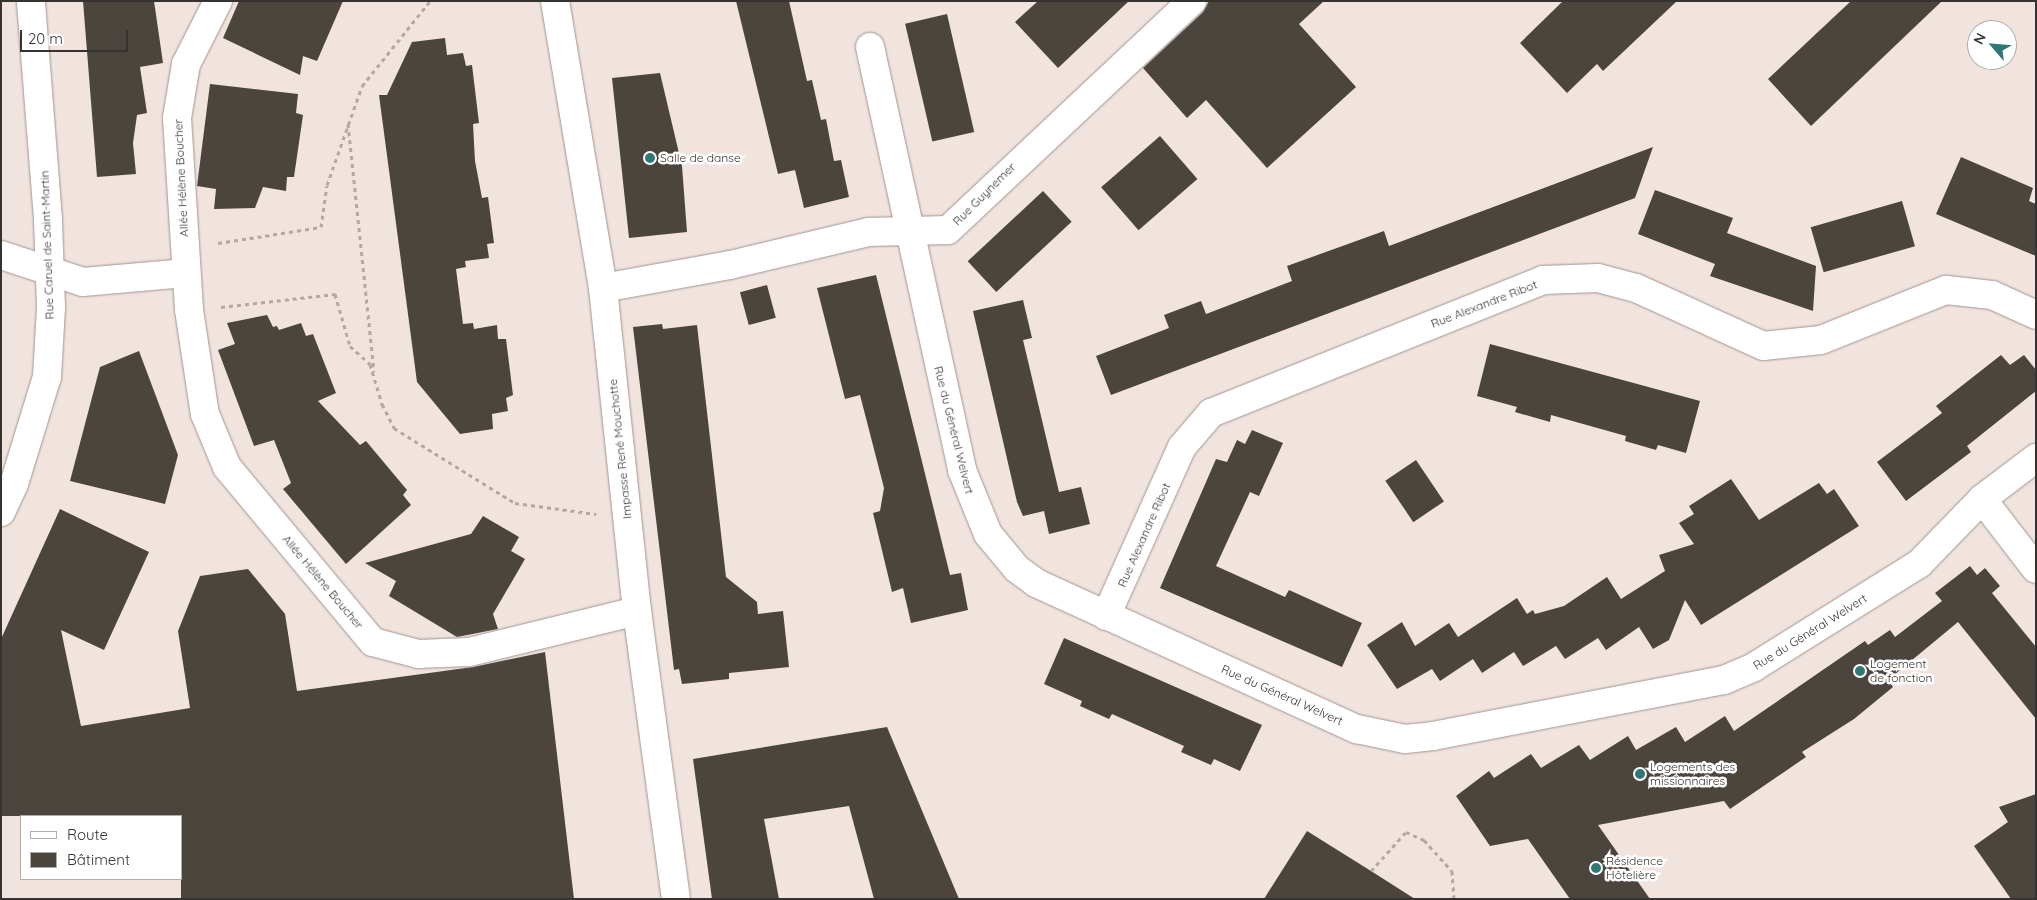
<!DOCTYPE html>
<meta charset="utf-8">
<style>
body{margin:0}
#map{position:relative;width:2037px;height:900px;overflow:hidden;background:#f1e4df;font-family:Quicksand,sans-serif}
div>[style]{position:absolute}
.building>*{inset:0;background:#4c453e;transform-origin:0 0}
.path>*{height:3px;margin-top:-1.5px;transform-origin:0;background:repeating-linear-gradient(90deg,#b2a8a4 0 4px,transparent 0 8px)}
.roads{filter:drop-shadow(0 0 1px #a19590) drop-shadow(0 0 1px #a19590)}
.minor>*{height:28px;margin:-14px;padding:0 14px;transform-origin:14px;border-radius:14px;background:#fff}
.dots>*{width:14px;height:14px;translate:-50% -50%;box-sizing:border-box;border:2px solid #fff;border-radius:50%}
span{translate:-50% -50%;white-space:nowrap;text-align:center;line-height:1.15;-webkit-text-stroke:5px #fff;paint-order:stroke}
.poi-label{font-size:12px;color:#36322f}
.left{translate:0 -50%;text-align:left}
.street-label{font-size:12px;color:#36322f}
.frame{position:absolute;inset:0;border:2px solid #36322f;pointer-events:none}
.legend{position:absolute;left:20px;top:815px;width:162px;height:65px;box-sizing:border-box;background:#fff;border:1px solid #afadac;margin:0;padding:6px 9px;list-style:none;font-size:15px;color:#36322f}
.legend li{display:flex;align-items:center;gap:10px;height:25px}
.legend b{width:25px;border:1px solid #afadac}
.north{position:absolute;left:1967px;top:20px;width:50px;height:50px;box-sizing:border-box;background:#fff;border:1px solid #afadac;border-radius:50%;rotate:297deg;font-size:14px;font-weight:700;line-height:20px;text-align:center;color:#36322f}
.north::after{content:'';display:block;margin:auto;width:18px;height:22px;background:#307874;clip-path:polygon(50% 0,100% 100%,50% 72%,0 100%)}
.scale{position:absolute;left:20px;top:30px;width:108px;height:22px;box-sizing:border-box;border:2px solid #36322f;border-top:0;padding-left:6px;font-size:15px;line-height:18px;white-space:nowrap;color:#36322f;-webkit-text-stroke:4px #fff;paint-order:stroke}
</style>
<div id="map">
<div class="building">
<div style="clip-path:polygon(83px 1px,154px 1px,163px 63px,140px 67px,147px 113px,137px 115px,133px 143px,136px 174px,97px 177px)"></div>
<div style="clip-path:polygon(239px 1px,343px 1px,317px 61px,303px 56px,300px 75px,223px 38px)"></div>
<div style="clip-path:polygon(736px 1px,789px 1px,807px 81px,812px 80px,821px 120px,826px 119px,834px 161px,841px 160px,849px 197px,804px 208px,795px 170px,778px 174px)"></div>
<div style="clip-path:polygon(1038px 1px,1129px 1px,1058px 68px,1015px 22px)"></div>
<div style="clip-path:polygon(1209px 1px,1324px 1px,1299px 24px,1356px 87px,1267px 168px,1206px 100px,1187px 118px,1143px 68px,1203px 12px)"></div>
<div style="clip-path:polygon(1563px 1px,1677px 1px,1603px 71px,1597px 64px,1567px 93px,1520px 43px)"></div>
<div style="clip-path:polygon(1851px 1px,1942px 1px,1811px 126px,1768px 79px)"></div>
<div style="left:947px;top:14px;width:121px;height:43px;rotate:77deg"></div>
<div style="clip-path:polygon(445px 38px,447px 55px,463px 53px,466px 66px,472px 65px,479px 123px,473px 124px,475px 161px,482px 198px,488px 197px,494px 243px,487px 244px,489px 258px,465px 261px,466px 267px,456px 269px,463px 324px,473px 323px,474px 329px,497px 325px,498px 339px,506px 339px,513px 395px,506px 398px,508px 411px,492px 414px,493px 429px,460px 434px,417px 382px,379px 95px,387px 95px,412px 42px)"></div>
<div style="clip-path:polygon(660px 73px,682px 166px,687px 232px,629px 238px,612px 78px)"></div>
<div style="clip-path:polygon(210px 84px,298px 94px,296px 113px,303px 115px,294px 177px,287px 177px,286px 191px,263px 187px,255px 208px,214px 209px,216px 189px,197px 186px)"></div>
<div style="left:1160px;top:136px;width:57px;height:78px;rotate:49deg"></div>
<div style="clip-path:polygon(1653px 147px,1635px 198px,1111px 395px,1096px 356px,1169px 328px,1164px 315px,1201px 301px,1206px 314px,1292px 281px,1287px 266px,1384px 231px,1389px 246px)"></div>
<div style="clip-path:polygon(1961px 157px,2033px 188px,2029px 201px,2036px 204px,2036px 256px,1936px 214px)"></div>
<div style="clip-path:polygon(1655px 190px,1733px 218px,1727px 233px,1816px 266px,1813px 311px,1710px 276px,1715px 264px,1638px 234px)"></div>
<div style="left:1043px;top:191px;width:42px;height:103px;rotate:47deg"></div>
<div style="left:1902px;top:201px;width:47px;height:95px;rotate:74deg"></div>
<div style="clip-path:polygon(876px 275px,950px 575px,961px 573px,968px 610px,911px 623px,903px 588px,892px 592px,873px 513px,880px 511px,884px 488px,860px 395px,845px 399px,817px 288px)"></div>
<div style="left:767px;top:285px;width:34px;height:28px;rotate:75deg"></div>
<div style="clip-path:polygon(1023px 300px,1032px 338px,1023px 340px,1059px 492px,1081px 487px,1090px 524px,1049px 534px,1044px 511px,1023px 516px,1017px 502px,973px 311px)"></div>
<div style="clip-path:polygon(267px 315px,273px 327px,277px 326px,279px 330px,301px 323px,306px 336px,313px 334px,336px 393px,318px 401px,360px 445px,366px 441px,407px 490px,403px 495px,411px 505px,346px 564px,283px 489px,291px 483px,274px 440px,254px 446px,218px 350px,235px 344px,227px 323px)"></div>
<div style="clip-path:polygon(662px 324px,663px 329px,697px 325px,726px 577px,757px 602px,758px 614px,783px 611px,789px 667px,729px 673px,729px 679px,682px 684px,679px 669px,674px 670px,633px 327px)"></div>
<div style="clip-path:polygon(1490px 344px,1700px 401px,1686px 453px,1658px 445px,1656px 450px,1625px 441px,1626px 436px,1551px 415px,1550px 422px,1515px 412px,1517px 407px,1477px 396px)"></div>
<div style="clip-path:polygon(139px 351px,178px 455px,165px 504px,70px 481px,100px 367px)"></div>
<div style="clip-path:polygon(2001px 355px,2010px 365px,2024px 355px,2036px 370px,2036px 391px,1967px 446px,1971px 452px,1906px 501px,1877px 462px,1942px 413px,1936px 406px)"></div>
<div style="clip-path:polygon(1252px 430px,1283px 443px,1259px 496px,1250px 492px,1216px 566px,1285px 597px,1289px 590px,1362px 623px,1342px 667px,1160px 588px,1216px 459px,1227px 462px,1237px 440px,1245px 444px)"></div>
<div style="left:1416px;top:460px;width:50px;height:37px;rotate:56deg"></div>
<div style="clip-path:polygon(1731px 479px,1759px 520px,1819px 483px,1827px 494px,1834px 489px,1859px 526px,1701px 625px,1685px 600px,1669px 640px,1653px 649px,1639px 627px,1606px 650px,1598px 638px,1565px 659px,1556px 646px,1523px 666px,1514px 652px,1482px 673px,1473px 659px,1440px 681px,1432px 669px,1397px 689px,1367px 645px,1402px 622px,1415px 646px,1449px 623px,1458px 637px,1517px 598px,1527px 614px,1533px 610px,1535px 614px,1564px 606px,1607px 577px,1621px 599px,1665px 571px,1659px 555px,1694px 544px,1679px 523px,1694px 514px,1689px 506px)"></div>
<div style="clip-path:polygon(60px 509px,149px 552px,104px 650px,61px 630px,81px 726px,190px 708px,178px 631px,200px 576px,248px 569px,285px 614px,297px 691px,473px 667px,545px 652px,574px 899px,181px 899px,181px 816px,1px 816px,1px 639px)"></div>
<div style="clip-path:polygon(483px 516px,519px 537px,511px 551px,525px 559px,493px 614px,498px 629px,457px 637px,389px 596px,396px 581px,365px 563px,471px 534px)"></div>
<div style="clip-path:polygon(1970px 566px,1977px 575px,1985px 568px,2000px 586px,1992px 593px,2036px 647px,2036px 719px,1958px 622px,1888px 680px,1893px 687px,1854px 719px,1802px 752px,1806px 757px,1730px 809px,1724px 801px,1598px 825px,1650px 899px,1570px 899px,1528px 839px,1490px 846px,1456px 796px,1489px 771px,1494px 778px,1531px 754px,1541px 768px,1579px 745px,1590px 760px,1628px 736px,1636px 750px,1676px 727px,1685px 742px,1725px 716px,1734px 731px,1865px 641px,1868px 645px,1890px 630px,1895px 637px,1942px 601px,1935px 593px)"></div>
<div style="clip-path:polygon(1064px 638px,1262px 725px,1240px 771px,1214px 759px,1211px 765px,1181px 752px,1184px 746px,1112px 714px,1109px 719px,1080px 706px,1082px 701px,1044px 684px)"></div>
<div style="clip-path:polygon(887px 727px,959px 899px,874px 899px,849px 806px,764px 819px,779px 899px,712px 899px,693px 759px)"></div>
<div style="clip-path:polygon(2036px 794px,2036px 899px,2011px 899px,1974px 846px,2008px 822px,1999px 807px)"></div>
<div style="clip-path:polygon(1307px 831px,1371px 871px,1415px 899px,1264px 899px)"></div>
</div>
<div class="path">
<div style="left:348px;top:124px;width:249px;rotate:84deg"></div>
<div style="left:218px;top:243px;width:104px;rotate:-8.8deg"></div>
<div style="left:321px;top:227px;width:42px;rotate:-81.9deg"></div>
<div style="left:327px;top:185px;width:105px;rotate:-70.5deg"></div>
<div style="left:362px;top:86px;width:109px;rotate:-51.3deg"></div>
<div style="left:221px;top:307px;width:115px;rotate:-6.5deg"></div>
<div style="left:335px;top:294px;width:54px;rotate:73.9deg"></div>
<div style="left:350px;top:346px;width:27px;rotate:42deg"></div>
<div style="left:370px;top:364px;width:42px;rotate:73.3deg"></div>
<div style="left:382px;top:404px;width:27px;rotate:63deg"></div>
<div style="left:394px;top:428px;width:142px;rotate:31.8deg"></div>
<div style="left:515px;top:503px;width:82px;rotate:7.7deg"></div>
<div style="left:1371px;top:871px;width:52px;rotate:-48.1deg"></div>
<div style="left:1406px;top:832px;width:20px;rotate:24deg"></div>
<div style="left:1424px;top:840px;width:42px;rotate:47.9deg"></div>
<div style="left:1452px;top:871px;width:28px;rotate:86deg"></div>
</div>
<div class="roads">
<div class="minor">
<div style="left:218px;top:1px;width:71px;rotate:116.9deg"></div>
<div style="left:186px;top:64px;width:55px;rotate:99.5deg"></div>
<div style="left:177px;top:118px;width:192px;rotate:86.4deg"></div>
<div style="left:189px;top:310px;width:105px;rotate:81.3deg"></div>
<div style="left:205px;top:414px;width:57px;rotate:67.5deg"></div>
<div style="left:227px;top:467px;width:228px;rotate:50.2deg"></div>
<div style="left:373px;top:642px;width:47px;rotate:14.9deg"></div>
<div style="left:418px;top:654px;width:51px;rotate:-2.2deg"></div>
<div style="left:469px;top:652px;width:173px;rotate:-13.7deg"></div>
<div style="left:555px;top:1px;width:291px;rotate:80.5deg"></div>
<div style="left:603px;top:288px;width:325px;rotate:84deg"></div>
<div style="left:637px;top:611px;width:291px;rotate:82.3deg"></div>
<div style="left:870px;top:47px;width:433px;rotate:77.7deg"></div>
<div style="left:962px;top:470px;width:69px;rotate:67.9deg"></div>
<div style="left:988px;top:534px;width:45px;rotate:50.4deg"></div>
<div style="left:1017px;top:569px;width:24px;rotate:36deg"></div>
<div style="left:1036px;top:583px;width:353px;rotate:24.5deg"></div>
<div style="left:1357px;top:729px;width:49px;rotate:11.8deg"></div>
<div style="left:1405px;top:739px;width:28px;rotate:-6deg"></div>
<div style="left:1433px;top:736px;width:296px;rotate:-10.9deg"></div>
<div style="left:1724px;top:680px;width:33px;rotate:-23deg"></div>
<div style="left:1754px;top:667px;width:195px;rotate:-32deg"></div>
<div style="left:1919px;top:564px;width:91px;rotate:-45.9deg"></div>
<div style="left:1982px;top:499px;width:68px;rotate:-37.2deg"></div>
<div style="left:1px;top:255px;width:86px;rotate:18.2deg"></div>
<div style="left:83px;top:282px;width:102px;rotate:-5deg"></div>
<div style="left:603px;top:288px;width:129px;rotate:-10.3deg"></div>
<div style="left:730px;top:265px;width:143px;rotate:-13.4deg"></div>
<div style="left:869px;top:232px;width:79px;rotate:-1.5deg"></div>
<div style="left:948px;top:230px;width:335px;rotate:-43.2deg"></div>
<div style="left:1982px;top:499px;width:88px;rotate:52.4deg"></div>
<div style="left:1px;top:512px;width:31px;rotate:-65deg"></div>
<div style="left:14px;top:484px;width:112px;rotate:-72.9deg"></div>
<div style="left:47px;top:377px;width:70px;rotate:-86.7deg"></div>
<div style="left:51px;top:307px;width:88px;rotate:-92deg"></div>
<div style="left:48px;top:219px;width:219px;rotate:-94.5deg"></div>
<div style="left:1106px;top:616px;width:185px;rotate:-65.8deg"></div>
<div style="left:1182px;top:447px;width:45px;rotate:-49.5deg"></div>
<div style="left:1211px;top:413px;width:358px;rotate:-21.8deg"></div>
<div style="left:1543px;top:280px;width:55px;rotate:-2.1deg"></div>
<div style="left:1598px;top:278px;width:39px;rotate:15deg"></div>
<div style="left:1636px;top:288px;width:140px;rotate:24.5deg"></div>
<div style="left:1763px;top:346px;width:58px;rotate:-5.9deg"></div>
<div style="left:1821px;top:340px;width:135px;rotate:-21.8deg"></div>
<div style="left:1946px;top:290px;width:46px;rotate:6.2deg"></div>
<div style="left:1992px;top:295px;width:48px;rotate:24.4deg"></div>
</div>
</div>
<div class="dots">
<div style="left:650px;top:158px;background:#307874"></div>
<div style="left:1860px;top:671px;background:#307874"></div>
<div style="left:1640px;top:774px;background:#307874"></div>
<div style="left:1596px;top:868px;background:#307874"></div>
</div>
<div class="poi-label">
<span class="left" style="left:660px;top:158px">Salle de danse</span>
<span class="left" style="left:1870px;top:671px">Logement<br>de fonction</span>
<span class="left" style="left:1650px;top:774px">Logements des<br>missionnaires</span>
<span class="left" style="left:1606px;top:868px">Résidence<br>Hôtelière</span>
</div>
<div class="street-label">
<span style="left:181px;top:178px;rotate:-93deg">Allée Hélène Boucher</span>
<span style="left:984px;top:194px;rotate:-45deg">Rue Guynemer</span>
<span style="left:47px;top:245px;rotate:-92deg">Rue Caruel de Saint-Martin</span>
<span style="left:1484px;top:304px;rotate:-21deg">Rue Alexandre Ribot</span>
<span style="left:954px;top:430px;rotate:76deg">Rue du Général Welvert</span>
<span style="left:620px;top:449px;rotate:-96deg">Impasse René Mouchotte</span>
<span style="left:1144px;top:535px;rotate:-66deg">Rue Alexandre Ribot</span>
<span style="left:323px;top:582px;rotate:50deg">Allée Hélène Boucher</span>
<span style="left:1810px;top:632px;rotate:-32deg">Rue du Général Welvert</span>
<span style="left:1282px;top:695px;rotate:24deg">Rue du Général Welvert</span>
</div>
<div class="frame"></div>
<ul class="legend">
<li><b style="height:6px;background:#fff"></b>Route</li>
<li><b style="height:14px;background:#4c453e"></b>Bâtiment</li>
</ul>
<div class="north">N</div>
<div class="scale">20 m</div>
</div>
